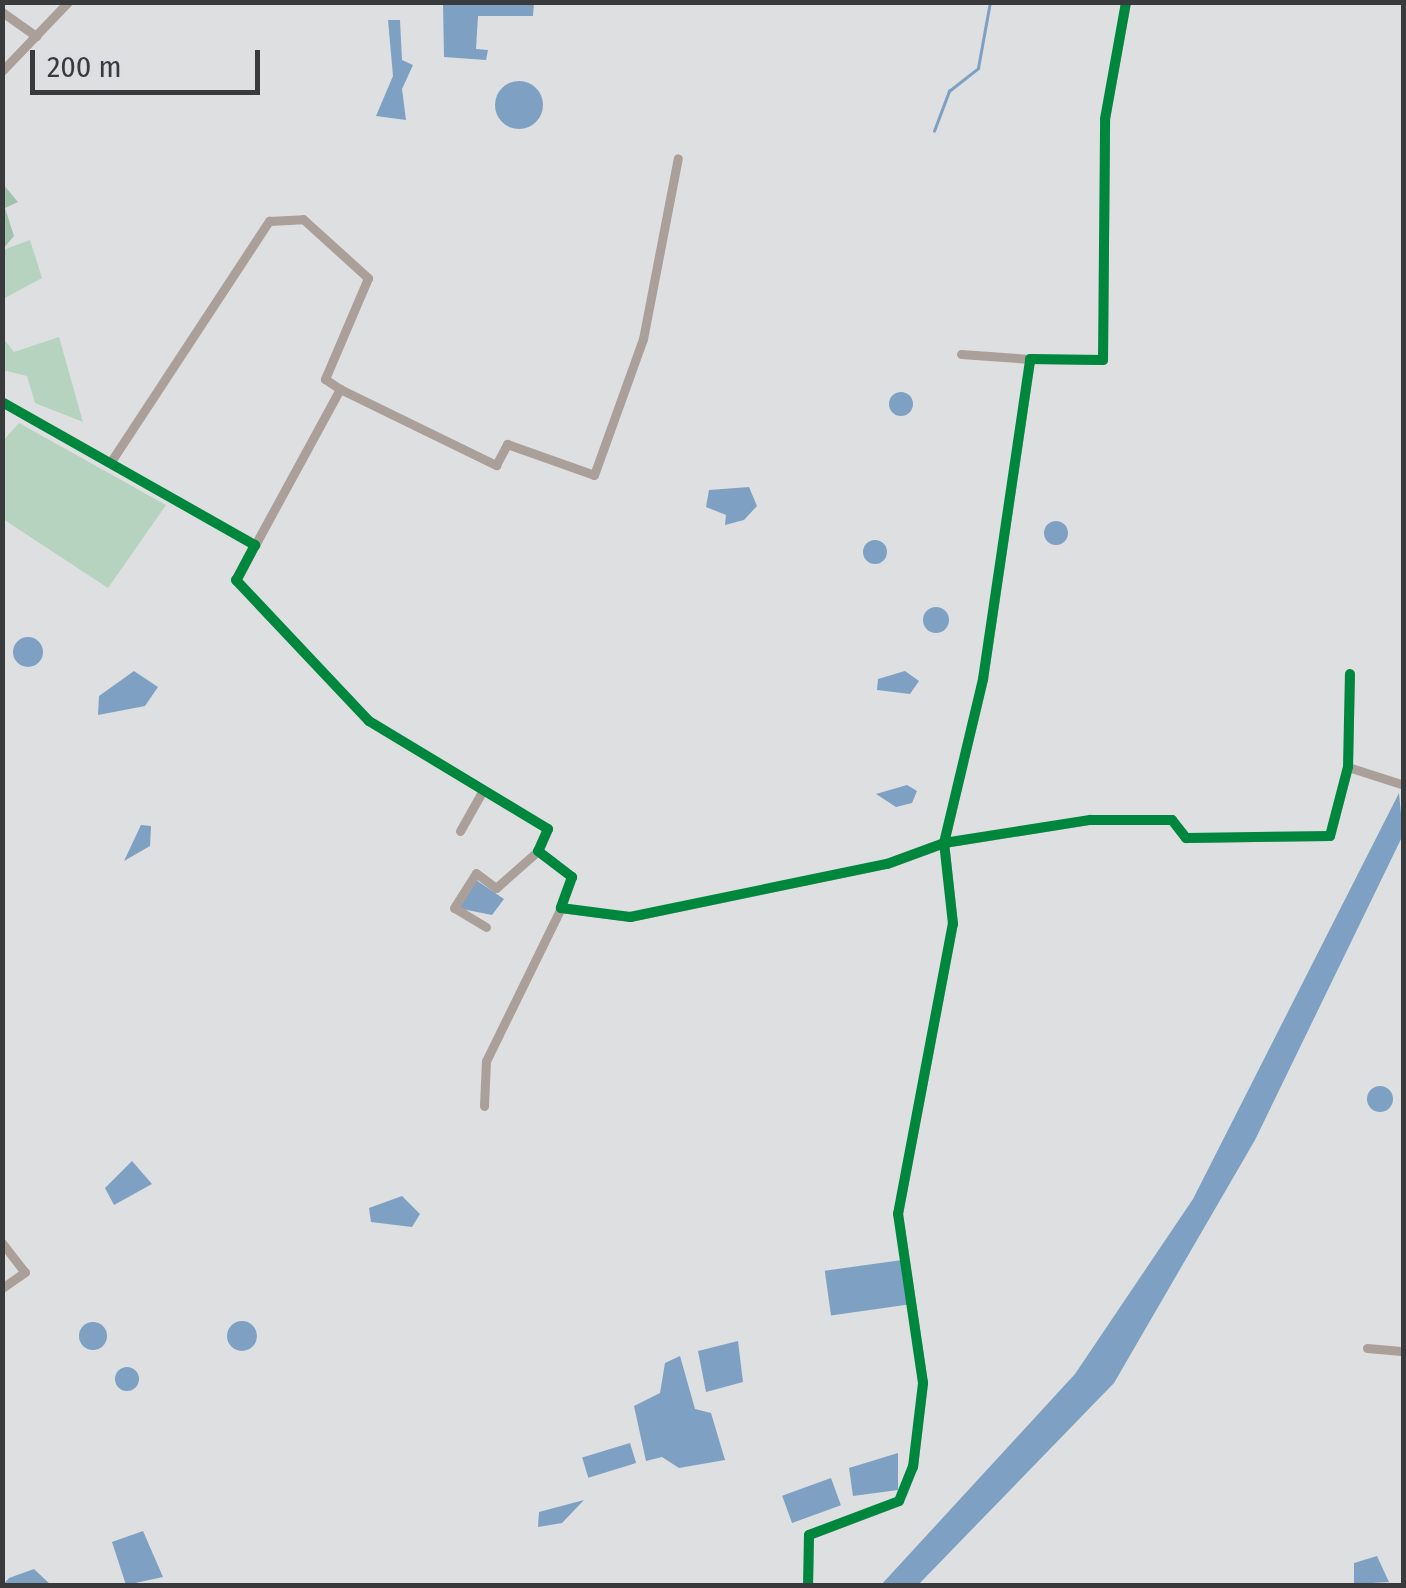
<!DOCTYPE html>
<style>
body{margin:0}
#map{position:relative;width:1406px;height:1588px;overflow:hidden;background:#dddfe1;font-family:"Fira Sans Condensed",sans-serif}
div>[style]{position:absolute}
.green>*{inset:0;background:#b5d3bf}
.forest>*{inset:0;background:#9fc2ab}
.water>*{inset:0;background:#7ea1c3;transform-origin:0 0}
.round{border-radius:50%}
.stream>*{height:2.5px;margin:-1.25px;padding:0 1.25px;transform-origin:1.25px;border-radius:1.25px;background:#7ea1c3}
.street>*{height:9px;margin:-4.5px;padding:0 4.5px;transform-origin:4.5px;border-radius:4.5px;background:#ab9f9a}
.cycleway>*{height:10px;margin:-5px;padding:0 5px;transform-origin:5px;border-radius:5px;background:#00873e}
span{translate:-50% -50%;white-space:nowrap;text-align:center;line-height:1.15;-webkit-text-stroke:10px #dbdee3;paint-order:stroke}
.frame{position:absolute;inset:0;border:5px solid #393a3c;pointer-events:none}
.scale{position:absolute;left:30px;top:50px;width:230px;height:45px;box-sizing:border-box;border:5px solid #393a3c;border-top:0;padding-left:12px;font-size:30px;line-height:35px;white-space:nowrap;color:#393a3c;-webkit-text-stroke:8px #dbdee3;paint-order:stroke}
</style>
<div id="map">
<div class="green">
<div style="clip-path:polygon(30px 240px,42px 278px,3px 299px,3px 250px)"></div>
<div style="clip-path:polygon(59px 337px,83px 422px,35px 403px,27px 376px,3px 370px,3px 338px,14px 352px)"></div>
<div style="clip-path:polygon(19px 423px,166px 505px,108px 588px,3px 519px,3px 441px)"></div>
</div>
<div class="forest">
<div style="clip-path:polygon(3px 184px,18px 202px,5px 208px,14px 236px,3px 249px)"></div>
</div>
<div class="water">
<div style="clip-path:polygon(443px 3px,534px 3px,533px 16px,478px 16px,476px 49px,488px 50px,486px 60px,444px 57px)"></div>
<div style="clip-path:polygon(388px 20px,400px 20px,402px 60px,413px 65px,402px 89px,406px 120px,376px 116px,393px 76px)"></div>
<div class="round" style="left:495px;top:81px;width:48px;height:48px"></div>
<div class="round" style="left:889px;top:392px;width:24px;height:24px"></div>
<div style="clip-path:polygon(749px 487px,757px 506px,744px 520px,725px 525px,726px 515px,706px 507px,709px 490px)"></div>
<div class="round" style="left:1044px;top:521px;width:24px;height:24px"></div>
<div class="round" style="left:863px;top:540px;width:24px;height:24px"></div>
<div class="round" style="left:923px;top:607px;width:26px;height:26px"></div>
<div class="round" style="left:13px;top:637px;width:30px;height:30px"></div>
<div style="clip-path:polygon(134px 671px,158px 687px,145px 706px,98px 715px,99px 696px)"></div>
<div style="clip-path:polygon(905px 671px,919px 681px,910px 694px,877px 690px,878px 679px)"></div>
<div style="clip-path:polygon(907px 785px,917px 791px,912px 803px,896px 807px,876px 794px)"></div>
<div style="clip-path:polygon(1399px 793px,1403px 835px,1255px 1140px,1114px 1383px,918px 1585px,881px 1585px,1075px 1374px,1193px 1199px)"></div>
<div style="clip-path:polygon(141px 825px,151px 826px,150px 846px,124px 861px)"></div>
<div style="clip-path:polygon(476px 880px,504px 899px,492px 915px,457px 908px)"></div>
<div class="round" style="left:1367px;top:1086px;width:26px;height:26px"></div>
<div style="clip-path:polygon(132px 1161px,152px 1184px,114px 1205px,105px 1188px)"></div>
<div style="clip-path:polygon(402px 1196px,420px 1214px,412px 1227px,371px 1222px,369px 1208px)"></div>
<div style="left:902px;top:1260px;width:45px;height:78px;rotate:82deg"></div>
<div class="round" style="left:227px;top:1321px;width:30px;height:30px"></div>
<div class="round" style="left:79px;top:1322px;width:28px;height:28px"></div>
<div style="clip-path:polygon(738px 1341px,743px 1382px,706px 1392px,698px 1351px)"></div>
<div style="clip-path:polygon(680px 1356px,695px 1409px,711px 1413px,725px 1460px,679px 1468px,662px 1457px,646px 1461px,634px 1406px,660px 1393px,665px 1363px)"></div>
<div class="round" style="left:115px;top:1367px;width:24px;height:24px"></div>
<div style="left:630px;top:1443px;width:21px;height:50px;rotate:73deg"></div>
<div style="clip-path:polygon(898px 1453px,898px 1490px,853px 1496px,849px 1468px)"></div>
<div style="left:831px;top:1478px;width:29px;height:52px;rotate:70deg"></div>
<div style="clip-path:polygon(584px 1500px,562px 1523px,538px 1527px,539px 1512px)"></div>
<div style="clip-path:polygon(143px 1531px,163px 1577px,126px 1585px,112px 1542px)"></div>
<div style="clip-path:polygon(1377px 1556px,1389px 1582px,1354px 1584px,1354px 1563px)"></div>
<div style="clip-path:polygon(34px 1569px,51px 1585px,3px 1585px,9px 1578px)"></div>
</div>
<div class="stream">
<div style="left:934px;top:131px;width:43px;rotate:-69.4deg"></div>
<div style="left:949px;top:91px;width:37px;rotate:-38deg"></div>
<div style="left:978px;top:68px;width:67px;rotate:-79.7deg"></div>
</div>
<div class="street">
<div style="left:2px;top:12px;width:42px;rotate:35.2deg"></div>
<div style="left:2px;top:71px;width:95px;rotate:-46.3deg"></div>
<div style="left:961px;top:354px;width:69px;rotate:4.1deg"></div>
<div style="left:2px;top:402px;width:291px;rotate:29.5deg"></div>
<div style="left:255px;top:545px;width:40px;rotate:118deg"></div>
<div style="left:236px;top:580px;width:194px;rotate:46.7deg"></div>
<div style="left:369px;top:721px;width:209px;rotate:31.1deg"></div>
<div style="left:548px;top:829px;width:24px;rotate:114deg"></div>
<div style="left:538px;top:851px;width:43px;rotate:37.4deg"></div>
<div style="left:572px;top:877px;width:33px;rotate:110deg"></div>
<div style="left:561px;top:908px;width:70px;rotate:7.4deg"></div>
<div style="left:630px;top:917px;width:262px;rotate:-11.7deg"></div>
<div style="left:887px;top:864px;width:61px;rotate:-20.2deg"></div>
<div style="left:944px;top:843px;width:169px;rotate:-76.6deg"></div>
<div style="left:983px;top:679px;width:323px;rotate:-81.6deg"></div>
<div style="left:1030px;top:359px;width:73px;rotate:0.8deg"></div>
<div style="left:1103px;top:360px;width:241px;rotate:-89.5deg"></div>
<div style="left:1105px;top:119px;width:119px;rotate:-79.8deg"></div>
<div style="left:110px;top:463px;width:290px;rotate:-56.7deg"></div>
<div style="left:269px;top:221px;width:34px;rotate:-3deg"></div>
<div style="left:303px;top:219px;width:88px;rotate:42.2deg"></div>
<div style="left:368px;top:278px;width:110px;rotate:113.1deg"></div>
<div style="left:325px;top:379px;width:18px;rotate:34deg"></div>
<div style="left:255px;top:545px;width:178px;rotate:-61.4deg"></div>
<div style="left:340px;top:389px;width:174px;rotate:26deg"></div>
<div style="left:496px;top:465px;width:24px;rotate:-62deg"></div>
<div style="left:507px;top:444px;width:92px;rotate:19.6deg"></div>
<div style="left:594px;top:475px;width:145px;rotate:-70.2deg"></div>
<div style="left:643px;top:339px;width:184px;rotate:-79.1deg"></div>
<div style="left:1348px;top:767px;width:59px;rotate:17.8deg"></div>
<div style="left:460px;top:831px;width:45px;rotate:-60.6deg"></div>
<div style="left:486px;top:927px;width:37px;rotate:-149deg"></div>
<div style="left:454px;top:908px;width:41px;rotate:-57.8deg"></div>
<div style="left:476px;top:873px;width:25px;rotate:37deg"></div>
<div style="left:496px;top:888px;width:56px;rotate:-41.4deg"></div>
<div style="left:484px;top:1106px;width:45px;rotate:-87.5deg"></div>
<div style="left:486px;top:1061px;width:170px;rotate:-63.9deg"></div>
<div style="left:2px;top:1243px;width:37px;rotate:52deg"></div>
<div style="left:25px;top:1272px;width:28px;rotate:145deg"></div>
<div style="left:1367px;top:1348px;width:37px;rotate:5deg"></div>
<div style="left:808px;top:1586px;width:51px;rotate:-88.9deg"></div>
<div style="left:809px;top:1535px;width:96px;rotate:-20.7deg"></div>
<div style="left:899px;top:1501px;width:37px;rotate:-68deg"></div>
<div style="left:913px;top:1467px;width:85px;rotate:-83.2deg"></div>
<div style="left:923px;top:1383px;width:171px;rotate:-98.4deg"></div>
<div style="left:898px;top:1214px;width:295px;rotate:-79.3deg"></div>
<div style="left:953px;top:924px;width:81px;rotate:-96.3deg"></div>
<div style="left:944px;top:843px;width:148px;rotate:-9deg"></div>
<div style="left:1090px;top:820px;width:82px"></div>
<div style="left:1172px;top:820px;width:23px;rotate:52deg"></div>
<div style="left:1186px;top:838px;width:144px;rotate:-0.8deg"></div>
<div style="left:1330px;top:836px;width:71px;rotate:-75.4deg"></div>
<div style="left:1348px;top:767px;width:93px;rotate:-88.8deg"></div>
</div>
<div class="cycleway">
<div style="left:2px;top:402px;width:291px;rotate:29.5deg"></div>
<div style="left:255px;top:545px;width:40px;rotate:118deg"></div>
<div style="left:236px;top:580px;width:194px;rotate:46.7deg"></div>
<div style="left:369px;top:721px;width:209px;rotate:31.1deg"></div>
<div style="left:548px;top:829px;width:24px;rotate:114deg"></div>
<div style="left:538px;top:851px;width:43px;rotate:37.4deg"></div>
<div style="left:572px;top:877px;width:33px;rotate:110deg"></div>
<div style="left:561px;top:908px;width:70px;rotate:7.4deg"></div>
<div style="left:630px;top:917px;width:262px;rotate:-11.7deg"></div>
<div style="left:887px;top:864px;width:61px;rotate:-20.2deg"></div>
<div style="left:944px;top:843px;width:169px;rotate:-76.6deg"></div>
<div style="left:983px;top:679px;width:323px;rotate:-81.6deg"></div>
<div style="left:1030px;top:359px;width:73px;rotate:0.8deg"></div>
<div style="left:1103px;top:360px;width:241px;rotate:-89.5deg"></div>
<div style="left:1105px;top:119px;width:119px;rotate:-79.8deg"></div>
<div style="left:808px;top:1586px;width:51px;rotate:-88.9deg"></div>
<div style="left:809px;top:1535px;width:96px;rotate:-20.7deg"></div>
<div style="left:899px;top:1501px;width:37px;rotate:-68deg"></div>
<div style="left:913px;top:1467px;width:85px;rotate:-83.2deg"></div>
<div style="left:923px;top:1383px;width:171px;rotate:-98.4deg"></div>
<div style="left:898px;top:1214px;width:295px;rotate:-79.3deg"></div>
<div style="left:953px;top:924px;width:81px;rotate:-96.3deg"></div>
<div style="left:944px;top:843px;width:148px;rotate:-9deg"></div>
<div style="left:1090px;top:820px;width:82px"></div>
<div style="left:1172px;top:820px;width:23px;rotate:52deg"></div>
<div style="left:1186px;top:838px;width:144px;rotate:-0.8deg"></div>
<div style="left:1330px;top:836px;width:71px;rotate:-75.4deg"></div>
<div style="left:1348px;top:767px;width:93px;rotate:-88.8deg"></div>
</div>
<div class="frame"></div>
<div class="scale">200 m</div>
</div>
